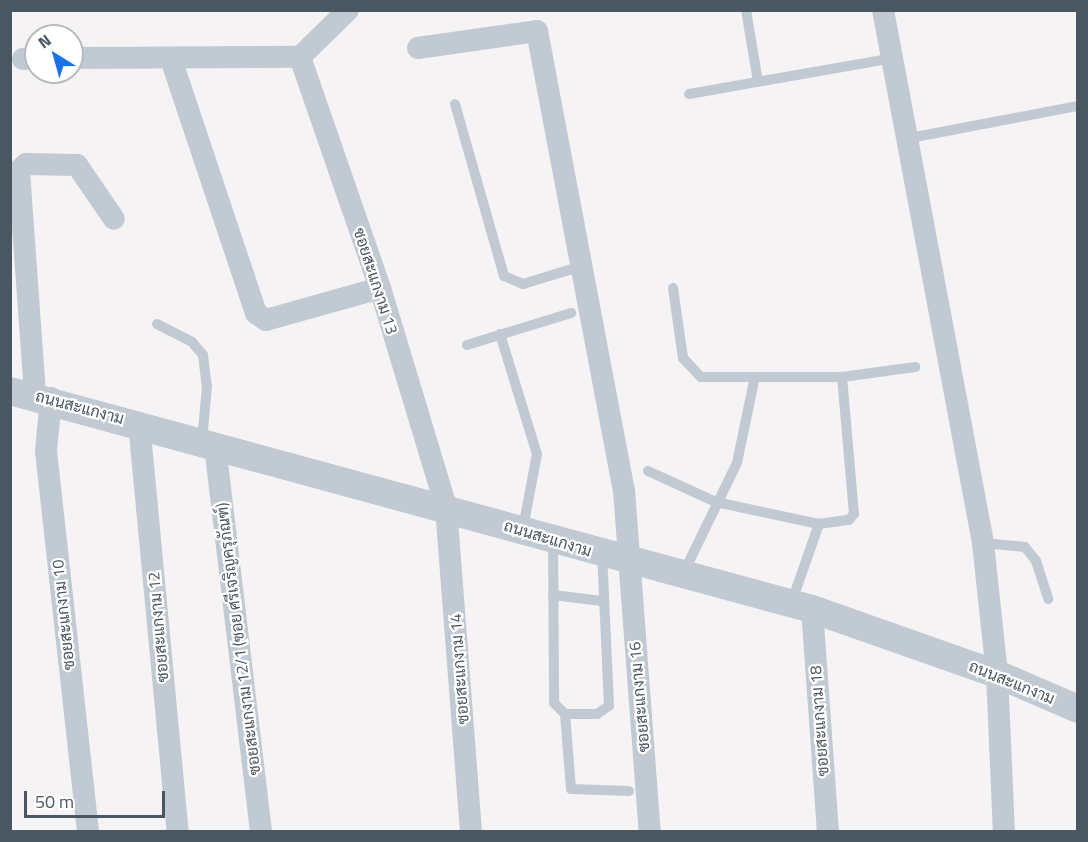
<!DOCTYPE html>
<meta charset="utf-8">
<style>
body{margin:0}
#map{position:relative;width:1088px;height:842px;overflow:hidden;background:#f5f3f3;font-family:"Titillium Web",Sarabun,sans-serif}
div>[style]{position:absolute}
.service>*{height:10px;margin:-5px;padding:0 5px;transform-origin:5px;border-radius:5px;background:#c1cad2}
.minor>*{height:22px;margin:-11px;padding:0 11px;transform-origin:11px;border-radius:11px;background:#c1cad2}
.tertiary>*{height:28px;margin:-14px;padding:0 14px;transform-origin:14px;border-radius:14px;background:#c1cad2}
span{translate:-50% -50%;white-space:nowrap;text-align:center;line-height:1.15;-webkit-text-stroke:4.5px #fff;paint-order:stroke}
.street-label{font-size:16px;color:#4a5661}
.frame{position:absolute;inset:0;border:12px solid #4a5661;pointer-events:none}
.north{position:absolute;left:24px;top:24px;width:60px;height:60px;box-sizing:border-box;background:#fff;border:2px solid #b7bbc0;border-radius:50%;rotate:323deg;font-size:16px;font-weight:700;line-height:24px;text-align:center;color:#4a5661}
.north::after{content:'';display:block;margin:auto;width:21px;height:27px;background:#1a73e8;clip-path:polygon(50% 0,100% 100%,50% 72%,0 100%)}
.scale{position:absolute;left:24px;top:791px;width:141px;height:27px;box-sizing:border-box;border:3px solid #4a5661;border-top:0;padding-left:8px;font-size:18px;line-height:21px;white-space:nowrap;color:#4a5661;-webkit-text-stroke:4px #fff;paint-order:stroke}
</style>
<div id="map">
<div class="service">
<div style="left:746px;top:10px;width:73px;rotate:80.5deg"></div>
<div style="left:689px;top:94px;width:207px;rotate:-10deg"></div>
<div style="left:455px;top:104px;width:179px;rotate:74.1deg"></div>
<div style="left:504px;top:276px;width:21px;rotate:23deg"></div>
<div style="left:523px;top:284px;width:62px;rotate:-17deg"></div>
<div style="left:910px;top:138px;width:171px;rotate:-10.8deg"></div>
<div style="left:673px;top:288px;width:71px;rotate:81.9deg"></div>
<div style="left:683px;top:358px;width:26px;rotate:47deg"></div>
<div style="left:701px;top:377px;width:141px"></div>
<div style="left:842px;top:377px;width:74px;rotate:-7.8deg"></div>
<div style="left:157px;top:324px;width:39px;rotate:27deg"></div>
<div style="left:192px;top:342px;width:17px;rotate:50deg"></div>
<div style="left:203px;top:355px;width:31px;rotate:83deg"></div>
<div style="left:207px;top:386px;width:55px;rotate:95.2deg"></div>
<div style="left:500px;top:334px;width:126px;rotate:72.9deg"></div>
<div style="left:537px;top:454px;width:75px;rotate:100.7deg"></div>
<div style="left:467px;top:345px;width:109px;rotate:-17.1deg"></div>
<div style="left:648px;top:471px;width:75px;rotate:24.5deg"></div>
<div style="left:716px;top:502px;width:105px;rotate:12.1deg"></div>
<div style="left:819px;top:524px;width:30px;rotate:-8deg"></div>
<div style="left:849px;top:520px;width:8px;rotate:-50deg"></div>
<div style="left:854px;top:514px;width:138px;rotate:-95deg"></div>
<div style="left:553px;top:540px;width:163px;rotate:89.6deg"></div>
<div style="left:554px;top:703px;width:16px;rotate:45deg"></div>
<div style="left:565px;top:714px;width:32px"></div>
<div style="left:597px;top:714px;width:14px;rotate:-34deg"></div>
<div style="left:609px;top:706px;width:152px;rotate:-92.6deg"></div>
<div style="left:983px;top:543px;width:42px;rotate:5.4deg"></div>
<div style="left:1025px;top:547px;width:18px;rotate:52deg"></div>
<div style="left:1036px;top:561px;width:40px;rotate:72deg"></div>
<div style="left:683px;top:574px;width:123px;rotate:-64.1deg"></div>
<div style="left:737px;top:463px;width:84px;rotate:-78.3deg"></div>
<div style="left:553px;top:595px;width:49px;rotate:7deg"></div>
<div style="left:792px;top:601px;width:82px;rotate:-70.7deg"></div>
<div style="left:565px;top:714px;width:75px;rotate:85.4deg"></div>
<div style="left:571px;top:789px;width:58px;rotate:2deg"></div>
</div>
<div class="minor">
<div style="left:883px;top:10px;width:542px;rotate:79.37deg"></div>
<div style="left:983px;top:543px;width:132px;rotate:83.9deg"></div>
<div style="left:997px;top:674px;width:158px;rotate:87.5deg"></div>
<div style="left:418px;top:48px;width:120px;rotate:-8.1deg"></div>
<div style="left:537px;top:31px;width:467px;rotate:79.3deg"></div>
<div style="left:624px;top:490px;width:343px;rotate:85.7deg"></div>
<div style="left:300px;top:57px;width:244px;rotate:70.9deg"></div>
<div style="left:380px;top:288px;width:229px;rotate:73.2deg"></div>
<div style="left:446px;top:507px;width:326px;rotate:85.6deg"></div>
<div style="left:72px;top:58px;width:228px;rotate:-0.3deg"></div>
<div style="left:300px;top:57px;width:67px;rotate:-44.4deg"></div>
<div style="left:23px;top:59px;width:13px;rotate:-4deg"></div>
<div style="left:171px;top:59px;width:268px;rotate:71.5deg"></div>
<div style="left:256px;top:313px;width:12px;rotate:35deg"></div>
<div style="left:266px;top:320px;width:118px;rotate:-15.7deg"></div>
<div style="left:35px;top:394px;width:224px;rotate:-94.1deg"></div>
<div style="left:19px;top:171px;width:10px;rotate:-45deg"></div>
<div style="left:26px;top:164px;width:51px;rotate:1.1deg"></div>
<div style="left:77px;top:165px;width:65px;rotate:55.6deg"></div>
<div style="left:51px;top:398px;width:53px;rotate:95.4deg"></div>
<div style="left:46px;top:451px;width:383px;rotate:83.7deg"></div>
<div style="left:139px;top:423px;width:411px;rotate:84.6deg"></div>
<div style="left:215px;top:446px;width:389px;rotate:83.2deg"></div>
<div style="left:812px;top:609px;width:224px;rotate:85.9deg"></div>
</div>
<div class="tertiary">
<div style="left:10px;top:391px;width:831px;rotate:15.21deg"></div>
<div style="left:812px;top:609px;width:196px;rotate:19.4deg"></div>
<div style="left:997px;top:674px;width:88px;rotate:23.4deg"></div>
</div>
<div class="street-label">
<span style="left:376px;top:281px;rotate:72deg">ซอยสะแกงาม 13</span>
<span style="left:80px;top:407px;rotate:15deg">ถนนสะแกงาม</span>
<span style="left:548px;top:538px;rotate:17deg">ถนนสะแกงาม</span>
<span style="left:63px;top:615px;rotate:-96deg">ซอยสะแกงาม 10</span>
<span style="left:158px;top:627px;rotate:-95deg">ซอยสะแกงาม 12</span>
<span style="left:238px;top:639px;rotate:-97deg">ซอยสะแกงาม 12/1 (ซอย ศรีเจริญครุภัณฑ์)</span>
<span style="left:459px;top:669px;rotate:-94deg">ซอยสะแกงาม 14</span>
<span style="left:1012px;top:682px;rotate:22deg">ถนนสะแกงาม</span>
<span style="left:639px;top:697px;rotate:-95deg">ซอยสะแกงาม 16</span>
<span style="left:819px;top:721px;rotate:-94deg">ซอยสะแกงาม 18</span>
</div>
<div class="frame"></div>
<div class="north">N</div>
<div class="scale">50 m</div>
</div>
